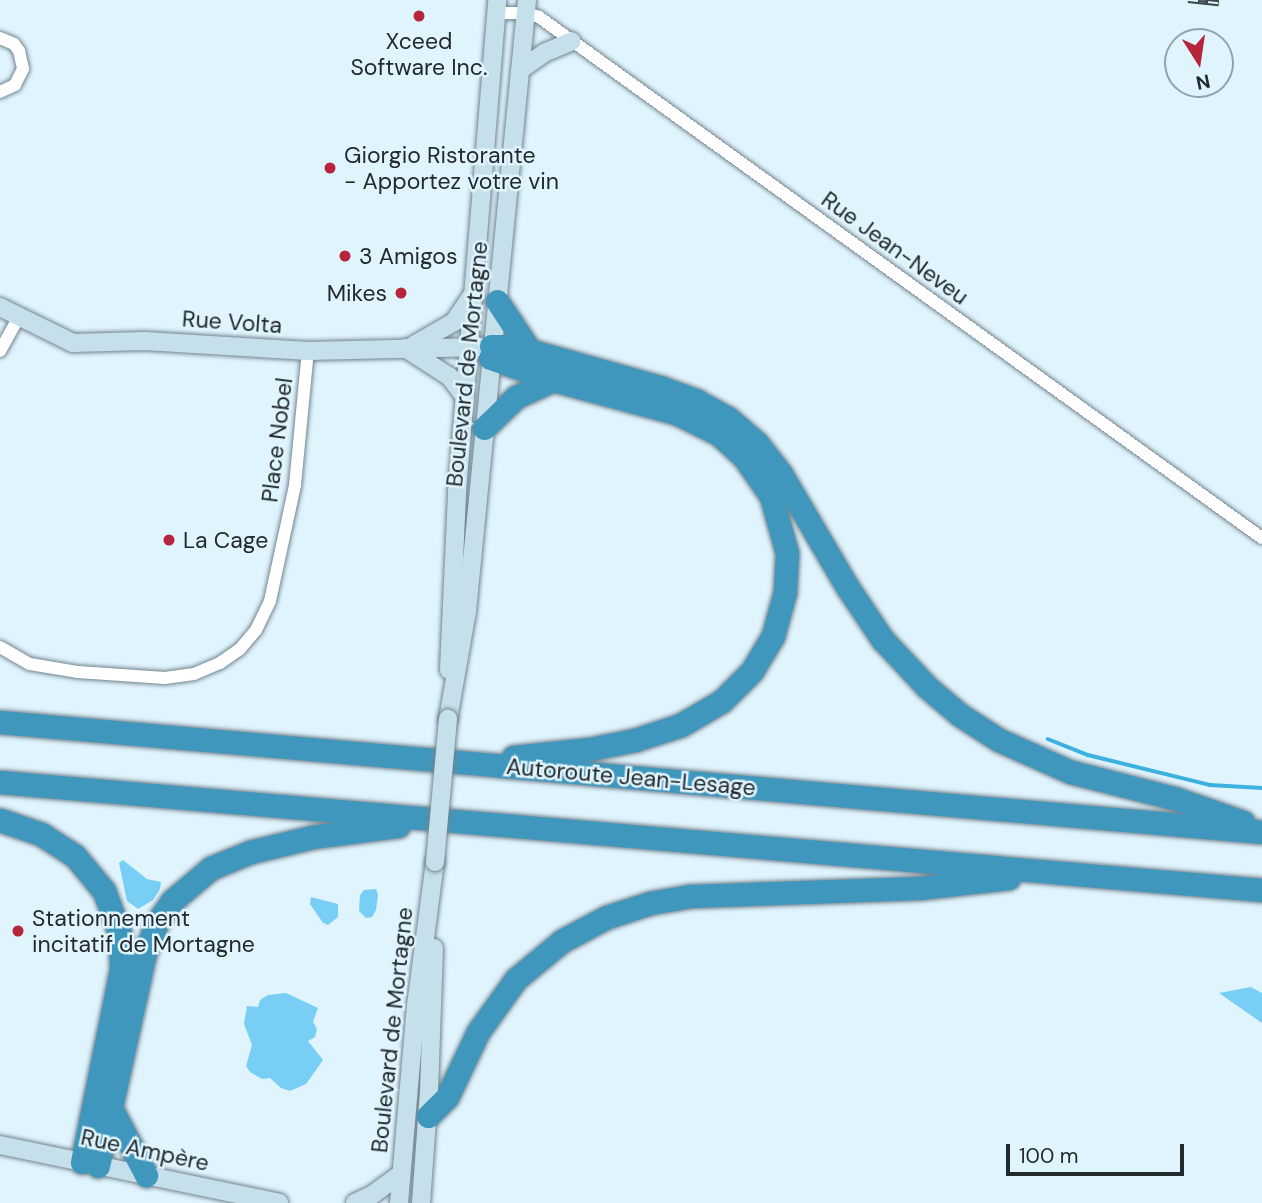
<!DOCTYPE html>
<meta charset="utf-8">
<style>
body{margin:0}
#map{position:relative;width:1262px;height:1203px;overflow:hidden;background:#e0f4fe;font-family:"DM Sans",sans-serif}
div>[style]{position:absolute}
.green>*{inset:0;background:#78cef5}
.stream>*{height:3.5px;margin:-1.75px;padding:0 1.75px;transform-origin:1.75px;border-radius:1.75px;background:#3cb1e0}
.roads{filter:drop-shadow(0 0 2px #73858f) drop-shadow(0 0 2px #73858f)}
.street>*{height:12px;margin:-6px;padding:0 6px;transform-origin:6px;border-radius:6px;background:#fff}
.secondary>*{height:18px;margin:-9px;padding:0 9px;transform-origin:9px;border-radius:9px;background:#c6e0eb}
.highway>*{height:23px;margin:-11.5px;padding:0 11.5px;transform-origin:11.5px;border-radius:11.5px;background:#4097bd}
.rail>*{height:6px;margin-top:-3px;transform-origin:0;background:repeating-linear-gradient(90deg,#e0f4fe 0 10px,#3b4449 0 20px);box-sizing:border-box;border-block:2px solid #3b4449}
.bridges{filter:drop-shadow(0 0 2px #73858f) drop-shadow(0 0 2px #73858f)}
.secondary-bridge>*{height:18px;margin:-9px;padding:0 9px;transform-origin:9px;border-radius:9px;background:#c6e0eb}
.dots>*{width:19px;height:19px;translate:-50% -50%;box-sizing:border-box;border:4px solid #e0f4fe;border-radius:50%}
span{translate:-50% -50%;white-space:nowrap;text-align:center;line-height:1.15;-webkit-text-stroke:5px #e0f4fe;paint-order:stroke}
.poi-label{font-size:23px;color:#222a2e}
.left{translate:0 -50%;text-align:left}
.right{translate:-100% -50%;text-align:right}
.street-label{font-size:23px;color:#222a2e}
.north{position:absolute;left:1164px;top:28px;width:70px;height:70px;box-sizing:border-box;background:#e0f4fe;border:2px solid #94a3ab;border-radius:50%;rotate:168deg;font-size:19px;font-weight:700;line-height:28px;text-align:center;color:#222a2e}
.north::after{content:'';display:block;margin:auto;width:24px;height:32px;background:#b7253a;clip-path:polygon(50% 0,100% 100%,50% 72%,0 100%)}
.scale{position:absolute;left:1006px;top:1144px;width:178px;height:32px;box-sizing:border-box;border:4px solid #222a2e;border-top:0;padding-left:9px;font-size:21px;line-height:24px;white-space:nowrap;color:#222a2e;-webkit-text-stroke:5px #e0f4fe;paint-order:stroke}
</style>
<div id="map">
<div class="green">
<div style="clip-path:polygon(123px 860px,147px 879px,161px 882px,160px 889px,153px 900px,138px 909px,127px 901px,119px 863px)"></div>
<div style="clip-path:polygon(376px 889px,378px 895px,376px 910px,372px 917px,366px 918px,359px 911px,360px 895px,364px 890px)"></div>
<div style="clip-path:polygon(311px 897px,338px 904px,338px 917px,328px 925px,323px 923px,310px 904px)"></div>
<div style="clip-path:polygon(1251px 987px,1262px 993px,1262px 1023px,1219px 993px)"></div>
<div style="clip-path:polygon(286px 993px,318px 1008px,313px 1022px,317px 1029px,315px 1037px,308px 1041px,323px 1060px,306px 1084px,290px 1091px,281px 1088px,270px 1078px,262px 1079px,250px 1072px,246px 1066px,252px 1045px,244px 1024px,247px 1006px,258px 1007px,260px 1000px,268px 995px)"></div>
</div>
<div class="stream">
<div style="left:1048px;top:739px;width:43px;rotate:21.8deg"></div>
<div style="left:1088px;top:755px;width:126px;rotate:13.8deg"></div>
<div style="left:1210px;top:785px;width:52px;rotate:3.3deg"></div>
</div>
<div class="roads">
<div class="street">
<div style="left:497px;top:13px;width:29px"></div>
<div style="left:526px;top:13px;width:14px;rotate:17deg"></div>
<div style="left:539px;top:17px;width:891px;rotate:35.78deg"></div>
<div style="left:0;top:38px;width:15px;rotate:23deg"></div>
<div style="left:14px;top:44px;width:9px;rotate:54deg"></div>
<div style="left:19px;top:51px;width:18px;rotate:77deg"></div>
<div style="left:23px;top:69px;width:18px;rotate:117deg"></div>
<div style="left:15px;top:85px;width:17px;rotate:155deg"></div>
<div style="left:0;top:351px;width:39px;rotate:-61deg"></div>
<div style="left:0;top:647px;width:34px;rotate:30deg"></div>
<div style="left:30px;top:664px;width:49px;rotate:9.5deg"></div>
<div style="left:78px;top:672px;width:87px;rotate:3.9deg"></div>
<div style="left:165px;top:678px;width:29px;rotate:-8deg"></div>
<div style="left:194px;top:674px;width:28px;rotate:-23deg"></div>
<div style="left:220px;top:663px;width:24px;rotate:-35deg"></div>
<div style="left:240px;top:649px;width:25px;rotate:-50deg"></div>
<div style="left:256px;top:630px;width:32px;rotate:-64deg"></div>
<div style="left:270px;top:601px;width:119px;rotate:-77.8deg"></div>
<div style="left:295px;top:485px;width:135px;rotate:-84.5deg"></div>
</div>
<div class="secondary">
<div style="left:520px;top:70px;width:29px;rotate:-35deg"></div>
<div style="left:544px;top:53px;width:30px;rotate:-23deg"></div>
<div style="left:0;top:307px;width:81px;rotate:26.3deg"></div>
<div style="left:73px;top:343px;width:72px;rotate:-1.6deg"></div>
<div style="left:145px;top:341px;width:163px;rotate:3.5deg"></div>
<div style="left:308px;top:351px;width:173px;rotate:-1.3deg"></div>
<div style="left:414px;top:345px;width:46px;rotate:-29.9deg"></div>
<div style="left:454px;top:322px;width:34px;rotate:-56deg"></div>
<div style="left:405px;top:348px;width:54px;rotate:32.8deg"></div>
<div style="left:450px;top:377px;width:25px;rotate:53deg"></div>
<div style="left:449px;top:670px;width:179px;rotate:-87.4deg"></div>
<div style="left:457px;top:491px;width:493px;rotate:-85.3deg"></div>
<div style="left:448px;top:719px;width:110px;rotate:-80deg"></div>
<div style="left:467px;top:611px;width:614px;rotate:-84.39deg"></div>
<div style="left:0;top:1145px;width:285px;rotate:11.7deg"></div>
<div style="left:355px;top:1203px;width:19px;rotate:-25deg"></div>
<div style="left:372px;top:1195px;width:36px;rotate:-36deg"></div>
<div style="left:399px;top:1203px;width:198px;rotate:-85.1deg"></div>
<div style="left:416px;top:1006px;width:145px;rotate:-82.5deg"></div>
<div style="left:421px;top:1203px;width:112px;rotate:-85.9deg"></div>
<div style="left:429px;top:1091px;width:143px;rotate:-88deg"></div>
</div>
<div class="highway">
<div style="left:497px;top:301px;width:60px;rotate:56.6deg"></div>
<div style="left:491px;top:346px;width:23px"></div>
<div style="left:514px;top:346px;width:154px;rotate:15.8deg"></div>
<div style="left:662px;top:388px;width:37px;rotate:20deg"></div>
<div style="left:697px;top:401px;width:35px;rotate:29deg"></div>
<div style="left:728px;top:418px;width:38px;rotate:41deg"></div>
<div style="left:757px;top:443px;width:39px;rotate:52deg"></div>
<div style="left:781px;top:474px;width:132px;rotate:59.6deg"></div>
<div style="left:848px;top:588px;width:63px;rotate:56.1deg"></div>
<div style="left:883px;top:640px;width:64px;rotate:46.9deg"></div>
<div style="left:927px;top:687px;width:43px;rotate:40.3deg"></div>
<div style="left:960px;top:715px;width:46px;rotate:32.7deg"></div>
<div style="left:999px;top:740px;width:79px;rotate:24deg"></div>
<div style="left:1071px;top:772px;width:109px;rotate:14.3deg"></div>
<div style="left:1177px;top:799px;width:70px;rotate:19.2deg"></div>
<div style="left:490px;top:358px;width:67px;rotate:19.2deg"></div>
<div style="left:553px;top:380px;width:127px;rotate:15deg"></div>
<div style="left:676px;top:413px;width:48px;rotate:26deg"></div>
<div style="left:719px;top:434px;width:34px;rotate:43deg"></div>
<div style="left:744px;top:457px;width:47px;rotate:55.3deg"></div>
<div style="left:771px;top:496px;width:59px;rotate:74.3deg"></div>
<div style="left:787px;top:553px;width:39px;rotate:93deg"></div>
<div style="left:785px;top:592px;width:46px;rotate:105.3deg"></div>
<div style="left:773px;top:636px;width:41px;rotate:121deg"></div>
<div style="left:752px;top:671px;width:42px;rotate:135deg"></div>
<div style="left:722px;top:701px;width:48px;rotate:149.7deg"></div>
<div style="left:681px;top:725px;width:48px;rotate:161.9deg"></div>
<div style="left:635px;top:740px;width:46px;rotate:168.7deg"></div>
<div style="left:590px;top:749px;width:77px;rotate:174.1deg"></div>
<div style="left:484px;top:428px;width:45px;rotate:-44.1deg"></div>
<div style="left:516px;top:397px;width:41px;rotate:-24.7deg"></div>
<div style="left:0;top:722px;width:1267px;rotate:4.98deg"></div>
<div style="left:0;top:782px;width:1267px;rotate:4.89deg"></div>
<div style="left:0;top:820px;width:43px;rotate:18.9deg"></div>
<div style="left:41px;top:834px;width:40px;rotate:32.9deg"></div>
<div style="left:75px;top:856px;width:45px;rotate:50.4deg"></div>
<div style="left:104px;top:891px;width:46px;rotate:69.6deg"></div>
<div style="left:120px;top:934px;width:36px;rotate:88deg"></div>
<div style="left:121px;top:970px;width:196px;rotate:101.5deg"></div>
<div style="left:111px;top:1108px;width:76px;rotate:62.4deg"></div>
<div style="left:428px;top:1116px;width:27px;rotate:-45deg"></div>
<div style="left:447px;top:1097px;width:72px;rotate:-64.5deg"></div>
<div style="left:478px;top:1032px;width:65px;rotate:-54.4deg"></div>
<div style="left:516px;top:979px;width:60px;rotate:-39.6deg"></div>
<div style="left:562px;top:941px;width:51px;rotate:-28.1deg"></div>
<div style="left:607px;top:917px;width:45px;rotate:-18deg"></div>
<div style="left:650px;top:903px;width:42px;rotate:-9.7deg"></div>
<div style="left:691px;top:896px;width:228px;rotate:-2deg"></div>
<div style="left:919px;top:888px;width:90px;rotate:-6.4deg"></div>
<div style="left:98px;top:1166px;width:218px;rotate:-77.6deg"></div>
<div style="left:145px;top:953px;width:31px;rotate:-69deg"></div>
<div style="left:156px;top:924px;width:28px;rotate:-55deg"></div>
<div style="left:172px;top:901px;width:51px;rotate:-40.2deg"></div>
<div style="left:211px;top:868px;width:42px;rotate:-22.3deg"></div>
<div style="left:250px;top:852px;width:64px;rotate:-13.6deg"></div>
<div style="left:312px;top:837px;width:87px;rotate:-7.3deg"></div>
</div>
</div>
<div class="rail">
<div style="left:1188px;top:0;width:31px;rotate:6deg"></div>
</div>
<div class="bridges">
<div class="secondary-bridge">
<div style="left:435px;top:862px;width:144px;rotate:-84.8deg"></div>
</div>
</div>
<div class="dots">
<div style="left:419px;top:16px;background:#b7253a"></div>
<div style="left:330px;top:168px;background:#b7253a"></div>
<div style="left:345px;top:256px;background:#b7253a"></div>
<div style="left:401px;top:293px;background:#b7253a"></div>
<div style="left:169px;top:540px;background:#b7253a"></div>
<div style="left:18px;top:931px;background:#b7253a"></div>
</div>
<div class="poi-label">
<span style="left:419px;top:54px">Xceed<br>Software Inc.</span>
<span class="left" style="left:344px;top:168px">Giorgio Ristorante<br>- Apportez votre vin</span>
<span class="left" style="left:359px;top:256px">3 Amigos</span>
<span class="right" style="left:387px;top:293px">Mikes</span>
<span class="left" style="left:183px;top:540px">La Cage</span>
<span class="left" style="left:32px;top:931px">Stationnement<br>incitatif de Mortagne</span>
</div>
<div class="street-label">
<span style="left:895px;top:248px;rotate:36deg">Rue Jean-Neveu</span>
<span style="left:232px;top:322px;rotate:4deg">Rue Volta</span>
<span style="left:467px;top:364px;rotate:-84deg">Boulevard de Mortagne</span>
<span style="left:277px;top:440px;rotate:-83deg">Place Nobel</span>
<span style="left:631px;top:777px;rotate:5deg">Autoroute Jean-Lesage</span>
<span style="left:392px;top:1030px;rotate:-84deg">Boulevard de Mortagne</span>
<span style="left:145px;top:1150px;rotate:12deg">Rue Ampère</span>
</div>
<div class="north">N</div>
<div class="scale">100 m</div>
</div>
